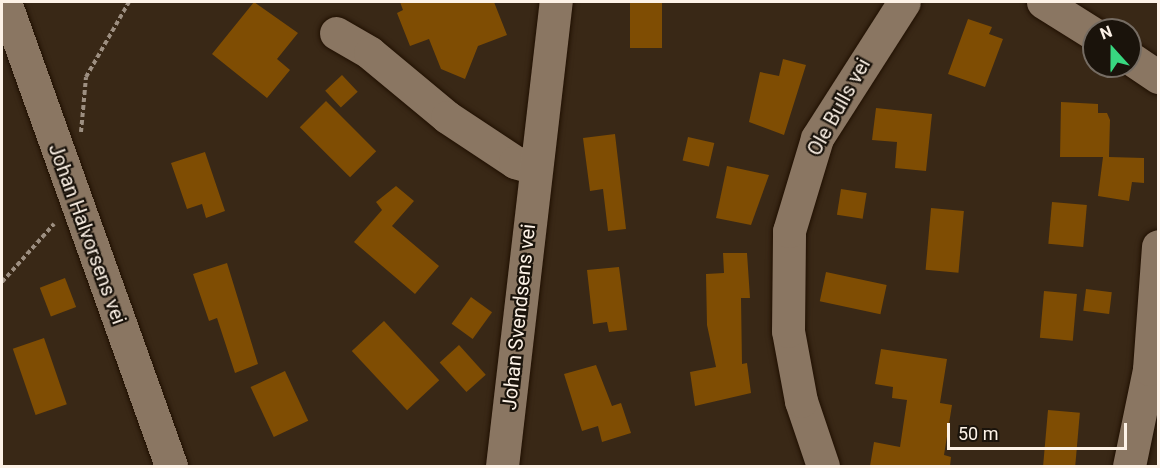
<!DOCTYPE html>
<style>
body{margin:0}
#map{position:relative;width:1160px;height:468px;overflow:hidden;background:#392816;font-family:Roboto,sans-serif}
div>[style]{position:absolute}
.building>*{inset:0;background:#7f4d03;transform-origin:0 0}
.path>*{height:4px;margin-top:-2px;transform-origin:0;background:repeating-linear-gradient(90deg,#9d8f81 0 4.5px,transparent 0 7.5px)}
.roads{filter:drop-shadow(0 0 2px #201002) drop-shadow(0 0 2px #201002)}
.minor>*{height:33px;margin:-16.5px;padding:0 16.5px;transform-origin:16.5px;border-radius:16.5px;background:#8a7662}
span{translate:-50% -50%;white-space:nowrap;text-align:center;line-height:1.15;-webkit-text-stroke:4.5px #1a130b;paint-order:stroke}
.street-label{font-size:20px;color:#fdf2e7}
.frame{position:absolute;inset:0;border:3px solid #fdf2e7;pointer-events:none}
.north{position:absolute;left:1082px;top:18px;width:60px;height:60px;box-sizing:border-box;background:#1a130b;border:2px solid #756c63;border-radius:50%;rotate:339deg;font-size:16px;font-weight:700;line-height:24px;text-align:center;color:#fdf2e7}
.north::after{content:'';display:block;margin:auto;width:21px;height:27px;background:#38d880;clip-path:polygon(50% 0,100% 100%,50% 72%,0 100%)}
.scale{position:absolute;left:947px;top:423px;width:180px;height:27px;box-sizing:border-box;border:3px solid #fdf2e7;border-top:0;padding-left:8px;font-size:18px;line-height:21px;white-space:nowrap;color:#fdf2e7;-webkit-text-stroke:4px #1a130b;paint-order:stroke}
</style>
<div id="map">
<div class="building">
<div style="clip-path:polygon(254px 2px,298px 33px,277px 59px,290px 70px,267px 98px,212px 54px)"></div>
<div style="clip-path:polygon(400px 2px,494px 2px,507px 35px,478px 46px,465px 79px,441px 69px,429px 39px,410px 46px,397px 13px,403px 10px)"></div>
<div style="left:630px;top:2px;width:32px;height:46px"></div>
<div style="clip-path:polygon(968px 19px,992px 27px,989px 34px,1003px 39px,985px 87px,948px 74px)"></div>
<div style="clip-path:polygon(783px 59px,806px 65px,784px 135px,749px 122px,760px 72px,779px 76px)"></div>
<div style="left:342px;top:75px;width:23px;height:23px;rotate:47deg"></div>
<div style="left:326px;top:101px;width:71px;height:37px;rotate:45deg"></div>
<div style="clip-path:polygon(1061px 102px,1098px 104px,1098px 113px,1107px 113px,1110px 120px,1109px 157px,1144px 158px,1144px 183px,1132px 182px,1129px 201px,1098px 196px,1103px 157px,1060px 157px)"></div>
<div style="clip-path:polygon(876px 108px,932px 114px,926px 171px,895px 168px,897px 142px,872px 140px)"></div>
<div style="clip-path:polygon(615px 134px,626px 229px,608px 231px,603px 189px,590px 191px,583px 138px)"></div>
<div style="left:688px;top:137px;width:27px;height:24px;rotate:13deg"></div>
<div style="clip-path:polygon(205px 152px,225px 211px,206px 218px,202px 204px,187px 209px,171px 163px)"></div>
<div style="clip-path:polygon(727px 166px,769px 175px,751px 225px,716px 218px)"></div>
<div style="clip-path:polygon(396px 186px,414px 201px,392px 226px,439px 266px,415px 294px,354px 242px,382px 210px,376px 202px)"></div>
<div style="left:841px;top:189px;width:26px;height:26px;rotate:9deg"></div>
<div style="left:1052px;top:202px;width:35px;height:42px;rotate:5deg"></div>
<div style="left:931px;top:208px;width:33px;height:62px;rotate:5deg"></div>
<div style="clip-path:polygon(723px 253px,747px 253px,750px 298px,741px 298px,742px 364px,747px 363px,751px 393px,695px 406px,690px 372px,716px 367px,707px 325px,706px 274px,724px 273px)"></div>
<div style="clip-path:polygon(227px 263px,258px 364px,235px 373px,217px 318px,209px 321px,193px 274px)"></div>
<div style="clip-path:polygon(619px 267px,627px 330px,609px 332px,607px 322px,593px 324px,587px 270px)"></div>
<div style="left:826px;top:272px;width:62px;height:30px;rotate:12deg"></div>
<div style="left:65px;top:278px;width:31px;height:27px;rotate:69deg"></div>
<div style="left:1086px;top:289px;width:26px;height:22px;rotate:7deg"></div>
<div style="left:1044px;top:291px;width:33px;height:47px;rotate:5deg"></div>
<div style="left:471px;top:297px;width:26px;height:33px;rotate:36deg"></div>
<div style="left:384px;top:321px;width:81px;height:44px;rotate:47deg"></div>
<div style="left:44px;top:338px;width:70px;height:33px;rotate:71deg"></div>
<div style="left:459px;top:345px;width:40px;height:26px;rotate:48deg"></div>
<div style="clip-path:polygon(881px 349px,947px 359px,940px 403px,952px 405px,944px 455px,951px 457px,950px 466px,870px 466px,874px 442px,900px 447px,907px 400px,892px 398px,893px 387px,875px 384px)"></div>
<div style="clip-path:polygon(596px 365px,612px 406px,621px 403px,631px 433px,602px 442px,598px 426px,582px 431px,564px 374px)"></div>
<div style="left:285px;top:371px;width:55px;height:38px;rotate:65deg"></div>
<div style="left:1048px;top:410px;width:32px;height:56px;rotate:5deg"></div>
</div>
<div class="path">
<div style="left:81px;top:132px;width:55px;rotate:-84.8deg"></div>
<div style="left:86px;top:77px;width:86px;rotate:-60.2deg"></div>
<div style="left:2px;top:282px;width:78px;rotate:-48.1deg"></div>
</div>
<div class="roads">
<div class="minor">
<div style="left:5px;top:2px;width:493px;rotate:70.3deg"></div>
<div style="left:1043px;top:2px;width:60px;rotate:32.1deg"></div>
<div style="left:336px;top:33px;width:39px;rotate:30deg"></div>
<div style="left:370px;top:53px;width:100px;rotate:39.7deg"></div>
<div style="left:447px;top:117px;width:82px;rotate:33.5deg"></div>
<div style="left:515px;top:162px;width:21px;rotate:17deg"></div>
<div style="left:1130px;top:58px;width:34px;rotate:34deg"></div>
<div style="left:502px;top:466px;width:467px;rotate:-83.4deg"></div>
<div style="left:823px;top:466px;width:69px;rotate:-108.7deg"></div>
<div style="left:801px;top:401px;width:71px;rotate:-100.5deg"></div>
<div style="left:788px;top:331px;width:100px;rotate:-89.4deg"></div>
<div style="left:789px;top:231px;width:97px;rotate:-73.2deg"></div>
<div style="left:817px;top:138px;width:161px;rotate:-57.4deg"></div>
<div style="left:1129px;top:466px;width:99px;rotate:-78.3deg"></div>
<div style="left:1149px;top:369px;width:123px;rotate:-85.8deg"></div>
</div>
</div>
<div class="street-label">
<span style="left:839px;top:107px;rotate:-61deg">Ole Bulls vei</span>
<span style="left:87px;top:234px;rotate:70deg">Johan Halvorsens vei</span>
<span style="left:519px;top:317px;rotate:-84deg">Johan Svendsens vei</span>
</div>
<div class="frame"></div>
<div class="north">N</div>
<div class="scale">50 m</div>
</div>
